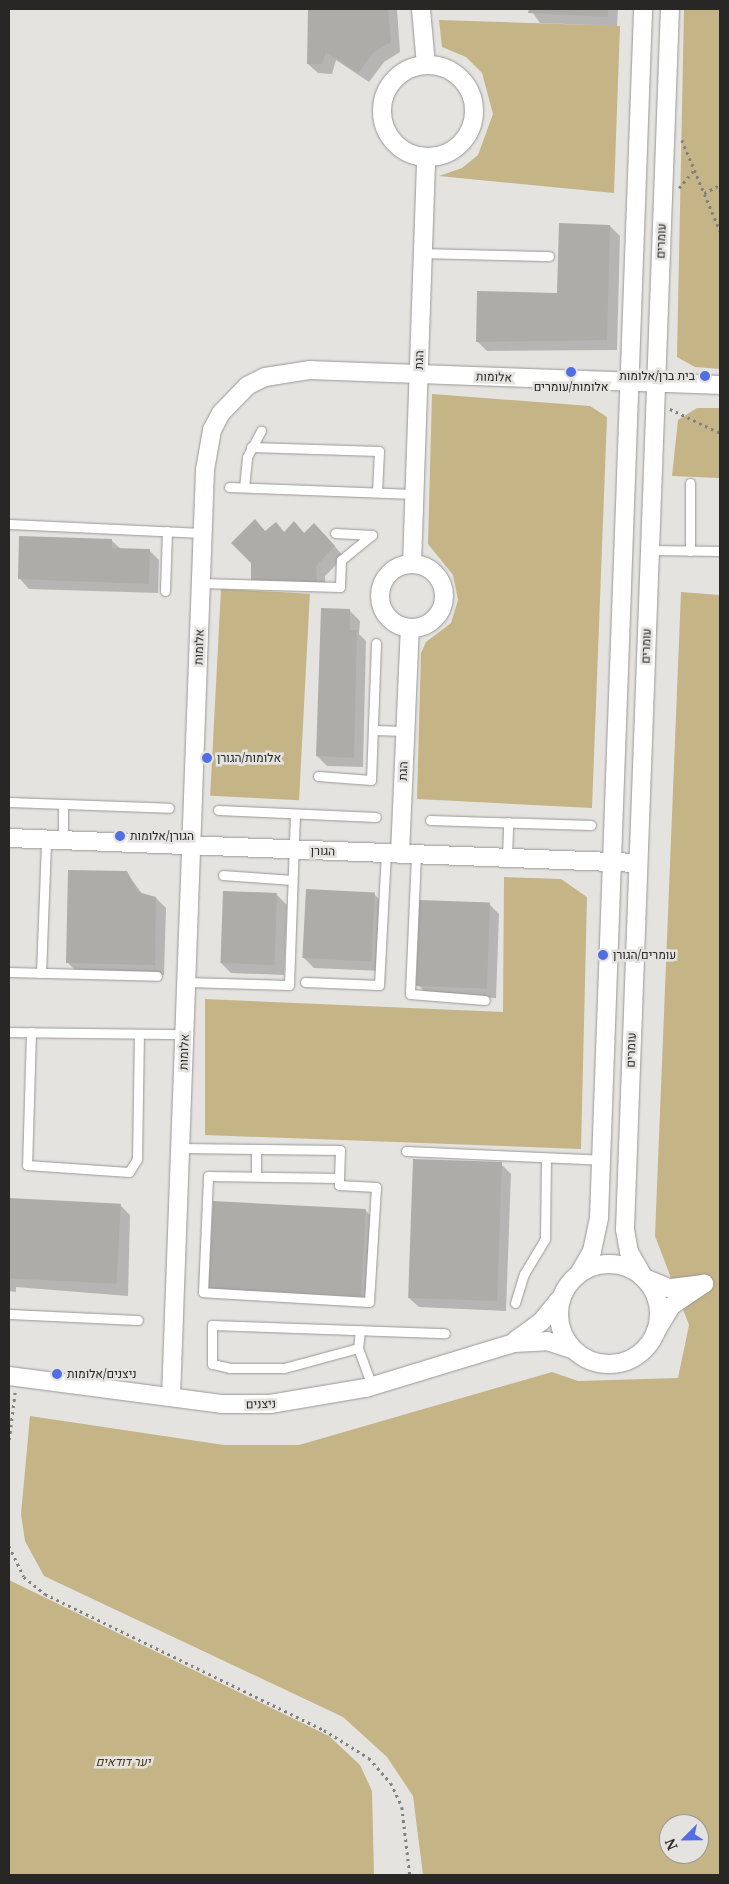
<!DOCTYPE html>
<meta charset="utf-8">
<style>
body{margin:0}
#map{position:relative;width:729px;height:1884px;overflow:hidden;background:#e5e3e0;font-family:"Noto Serif",Heebo,serif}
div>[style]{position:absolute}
.green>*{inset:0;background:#c5b486;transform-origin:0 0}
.shadow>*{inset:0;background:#0003}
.building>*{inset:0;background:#aeaca9;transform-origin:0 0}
.path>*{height:2.5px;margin-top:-1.25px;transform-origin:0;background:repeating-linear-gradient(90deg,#82817f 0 2.5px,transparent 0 6.5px)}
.roads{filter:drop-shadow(0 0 1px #989793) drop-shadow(0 0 1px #989793)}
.service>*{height:9px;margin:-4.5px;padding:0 4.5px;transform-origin:4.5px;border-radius:4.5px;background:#fff}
.minor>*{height:18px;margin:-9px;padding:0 9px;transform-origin:9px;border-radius:9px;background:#fff}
.minor>.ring{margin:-9px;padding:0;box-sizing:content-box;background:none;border:18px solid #fff;border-radius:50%}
.dots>*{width:14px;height:14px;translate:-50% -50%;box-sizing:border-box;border:2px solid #e5e3e0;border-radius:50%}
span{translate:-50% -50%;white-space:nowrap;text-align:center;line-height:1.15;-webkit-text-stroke:5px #e5e3e0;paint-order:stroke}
.street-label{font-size:12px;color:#282726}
.poi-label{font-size:12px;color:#282726}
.right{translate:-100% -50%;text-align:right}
.left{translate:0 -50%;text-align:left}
.park-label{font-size:12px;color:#433613;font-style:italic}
.frame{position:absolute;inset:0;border:10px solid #282726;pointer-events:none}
.north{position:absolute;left:659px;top:1814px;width:50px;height:50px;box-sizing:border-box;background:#e5e3e0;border:1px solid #999896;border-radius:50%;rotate:247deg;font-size:14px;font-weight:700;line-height:20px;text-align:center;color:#282726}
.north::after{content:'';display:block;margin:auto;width:18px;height:22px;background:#526ee4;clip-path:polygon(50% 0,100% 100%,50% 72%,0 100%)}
</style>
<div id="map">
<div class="green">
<div style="clip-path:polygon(684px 9px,720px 9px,720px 369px,695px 367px,677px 357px)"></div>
<div style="clip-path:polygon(439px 20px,620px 26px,614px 193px,439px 176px,462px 168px,478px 155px,493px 114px,482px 73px,466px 57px,442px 47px)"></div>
<div style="clip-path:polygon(432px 394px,590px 406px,607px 417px,592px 808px,417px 799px,421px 653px,426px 642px,451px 623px,458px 600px,453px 575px,428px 544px)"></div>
<div style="clip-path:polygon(697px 408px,720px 408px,720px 478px,672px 476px,678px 420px)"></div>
<div style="left:221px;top:589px;width:89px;height:207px;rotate:3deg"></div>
<div style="clip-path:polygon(evenodd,681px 592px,720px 595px,720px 1875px,423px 1875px,413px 1796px,387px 1757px,343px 1717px,44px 1576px,25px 1541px,21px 1514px,30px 1416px,224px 1445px,299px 1445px,552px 1372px,578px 1381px,678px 1378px,689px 1325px,655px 1236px,681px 592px,669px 1824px,699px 1824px,699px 1854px,669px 1854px,669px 1824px)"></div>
<div style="clip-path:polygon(504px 877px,561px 879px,587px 897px,581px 1149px,205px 1135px,205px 999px,503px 1012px)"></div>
<div style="clip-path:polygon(9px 1580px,329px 1736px,360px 1765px,372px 1791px,374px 1875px,9px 1875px)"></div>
</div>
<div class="shadow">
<div style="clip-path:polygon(309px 9px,397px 9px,400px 52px,384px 62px,369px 82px,336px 60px,332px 74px,318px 73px,308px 64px)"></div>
<div style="clip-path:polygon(530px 9px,618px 9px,617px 26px,540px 23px)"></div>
<div style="clip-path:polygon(610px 226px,620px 236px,617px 350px,487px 351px,477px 341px,559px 294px)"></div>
<div style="clip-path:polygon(255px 521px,266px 532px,276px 523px,285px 533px,294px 523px,305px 534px,324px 534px,344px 557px,325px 576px,326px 591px,262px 589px,252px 579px)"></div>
<div style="clip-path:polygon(111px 540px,121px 549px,149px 550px,159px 560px,158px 593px,29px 589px,20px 579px)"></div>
<div style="clip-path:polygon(350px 611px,360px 621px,359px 634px,366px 641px,363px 767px,327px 766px,317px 756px)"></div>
<div style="clip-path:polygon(126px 872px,143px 895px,156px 898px,166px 908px,164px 975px,77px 972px,67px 962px)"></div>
<div style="clip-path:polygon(374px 894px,384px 904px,381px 971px,314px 968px,304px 958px)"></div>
<div style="clip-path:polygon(277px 895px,287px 905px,284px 975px,231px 973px,221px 963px)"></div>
<div style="clip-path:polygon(489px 904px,499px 914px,496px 998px,428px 995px,418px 985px)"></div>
<div style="clip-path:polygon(501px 1164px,511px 1174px,506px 1311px,419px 1307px,409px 1298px)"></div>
<div style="clip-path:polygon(9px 1200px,120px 1205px,130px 1215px,128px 1296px,16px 1287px,16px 1292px,9px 1291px)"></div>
<div style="clip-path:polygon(365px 1210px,375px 1220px,371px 1305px,220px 1298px,210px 1288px)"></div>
</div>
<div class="building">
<div style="clip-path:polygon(308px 9px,388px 9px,391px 42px,374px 52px,358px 73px,326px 52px,322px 64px,307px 64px)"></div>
<div style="clip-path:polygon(529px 9px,608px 9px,608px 17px,528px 13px)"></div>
<div style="clip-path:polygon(559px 223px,610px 225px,607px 340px,476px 342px,477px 291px,557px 293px)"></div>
<div style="clip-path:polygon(255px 519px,265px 531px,276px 522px,284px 532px,294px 521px,304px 533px,314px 523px,335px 546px,316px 566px,317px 582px,251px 580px,251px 563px,231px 543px)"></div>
<div style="clip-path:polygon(19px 536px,112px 539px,112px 548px,150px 549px,149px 584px,18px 579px)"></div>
<div style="clip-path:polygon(321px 608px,350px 609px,350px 630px,357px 630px,354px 758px,316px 756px)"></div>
<div style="clip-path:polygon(68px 870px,127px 871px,138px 892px,156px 897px,155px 965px,66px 963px)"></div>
<div style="left:306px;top:889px;width:69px;height:69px;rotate:3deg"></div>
<div style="left:223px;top:891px;width:54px;height:72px;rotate:2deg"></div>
<div style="left:419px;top:900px;width:71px;height:86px;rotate:2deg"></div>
<div style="left:413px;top:1159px;width:89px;height:139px;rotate:2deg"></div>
<div style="left:9px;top:1198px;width:112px;height:80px;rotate:3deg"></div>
<div style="left:213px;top:1201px;width:153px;height:87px;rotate:3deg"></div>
</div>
<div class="path">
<div style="left:682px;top:140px;width:99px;rotate:67.3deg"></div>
<div style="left:679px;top:188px;width:23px;rotate:-50deg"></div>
<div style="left:704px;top:193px;width:18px;rotate:-27deg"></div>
<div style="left:670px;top:409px;width:55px;rotate:25.6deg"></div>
<div style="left:9px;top:1440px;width:48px;rotate:-82.9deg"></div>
<div style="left:9px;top:1546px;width:34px;rotate:64deg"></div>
<div style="left:24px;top:1577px;width:27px;rotate:39deg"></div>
<div style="left:45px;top:1594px;width:310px;rotate:26deg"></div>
<div style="left:324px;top:1730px;width:53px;rotate:31.9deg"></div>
<div style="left:369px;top:1758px;width:33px;rotate:49deg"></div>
<div style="left:391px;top:1783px;width:26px;rotate:65deg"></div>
<div style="left:402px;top:1807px;width:68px;rotate:83.3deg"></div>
</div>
<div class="roads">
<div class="service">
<div style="left:423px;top:253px;width:126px;rotate:1.4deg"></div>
<div style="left:251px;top:447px;width:128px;rotate:1.8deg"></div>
<div style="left:379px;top:451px;width:41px;rotate:92.8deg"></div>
<div style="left:229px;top:487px;width:185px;rotate:2.2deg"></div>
<div style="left:244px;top:487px;width:30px;rotate:-84deg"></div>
<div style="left:247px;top:457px;width:30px;rotate:-62deg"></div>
<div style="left:9px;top:524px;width:194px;rotate:2.7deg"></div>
<div style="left:650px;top:550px;width:70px;rotate:0.8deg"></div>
<div style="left:690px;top:551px;width:68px;rotate:-90deg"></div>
<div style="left:201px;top:583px;width:139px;rotate:1.6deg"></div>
<div style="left:340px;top:587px;width:27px;rotate:-88deg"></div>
<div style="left:341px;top:560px;width:40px;rotate:-39deg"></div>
<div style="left:372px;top:535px;width:37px;rotate:-177deg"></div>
<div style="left:165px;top:591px;width:60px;rotate:-88.1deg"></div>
<div style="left:373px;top:730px;width:32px;rotate:2deg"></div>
<div style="left:318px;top:776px;width:53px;rotate:4.3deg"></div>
<div style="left:371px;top:780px;width:137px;rotate:-87.9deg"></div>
<div style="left:9px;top:802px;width:160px;rotate:2.1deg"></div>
<div style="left:63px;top:804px;width:36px;rotate:90deg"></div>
<div style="left:218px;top:810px;width:158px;rotate:2.5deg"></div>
<div style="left:430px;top:820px;width:161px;rotate:1.8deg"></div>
<div style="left:416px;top:855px;width:139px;rotate:92.5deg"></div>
<div style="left:410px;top:994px;width:75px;rotate:4.6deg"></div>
<div style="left:507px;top:858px;width:36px;rotate:-88deg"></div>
<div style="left:223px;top:875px;width:69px;rotate:4.1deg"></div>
<div style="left:9px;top:972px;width:148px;rotate:1.5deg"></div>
<div style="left:41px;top:973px;width:133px;rotate:-87.8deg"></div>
<div style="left:186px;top:982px;width:103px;rotate:1.7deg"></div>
<div style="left:289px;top:985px;width:171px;rotate:-88deg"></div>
<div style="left:305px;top:982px;width:74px;rotate:2.3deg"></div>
<div style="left:379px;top:985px;width:132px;rotate:-87deg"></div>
<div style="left:9px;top:1032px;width:175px;rotate:0.7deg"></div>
<div style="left:31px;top:1032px;width:133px;rotate:91.7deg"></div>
<div style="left:27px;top:1165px;width:102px;rotate:3.9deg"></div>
<div style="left:129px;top:1172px;width:15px;rotate:-58deg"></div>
<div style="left:137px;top:1159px;width:125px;rotate:-89.1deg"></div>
<div style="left:180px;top:1148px;width:160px;rotate:0.7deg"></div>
<div style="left:340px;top:1150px;width:28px;rotate:92deg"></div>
<div style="left:339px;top:1178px;width:7px;rotate:90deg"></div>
<div style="left:339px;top:1185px;width:37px;rotate:3deg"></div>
<div style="left:376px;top:1187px;width:115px;rotate:93.5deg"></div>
<div style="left:369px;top:1302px;width:166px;rotate:-176.6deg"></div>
<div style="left:203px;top:1292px;width:116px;rotate:-87.5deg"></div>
<div style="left:208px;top:1176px;width:131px;rotate:0.9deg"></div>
<div style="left:406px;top:1151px;width:195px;rotate:2.6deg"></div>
<div style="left:256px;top:1176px;width:27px;rotate:-90deg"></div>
<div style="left:515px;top:1303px;width:30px;rotate:-73deg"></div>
<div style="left:524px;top:1274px;width:41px;rotate:-59deg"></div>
<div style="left:545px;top:1239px;width:81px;rotate:-89.3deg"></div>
<div style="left:9px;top:1314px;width:129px;rotate:2.7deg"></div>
<div style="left:360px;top:1330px;width:18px;rotate:96deg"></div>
<div style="left:358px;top:1348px;width:40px;rotate:69.8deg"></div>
<div style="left:358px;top:1348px;width:77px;rotate:164.9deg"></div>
<div style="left:284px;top:1368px;width:54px;rotate:180deg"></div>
<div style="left:230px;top:1368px;width:18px;rotate:-167deg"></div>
<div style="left:212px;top:1364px;width:39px;rotate:-90deg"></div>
<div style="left:212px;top:1325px;width:233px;rotate:2deg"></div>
</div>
<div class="minor">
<div style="left:421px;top:9px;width:56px;rotate:84.9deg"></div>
<div class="ring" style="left:382px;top:65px;width:74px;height:74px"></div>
<div class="ring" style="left:380px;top:564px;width:46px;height:46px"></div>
<div style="left:412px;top:564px;width:407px;rotate:-88deg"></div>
<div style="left:9px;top:838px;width:629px;rotate:2.28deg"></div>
<div style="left:400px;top:854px;width:226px;rotate:-87.5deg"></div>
<div class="ring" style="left:559px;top:1264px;width:82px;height:82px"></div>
<div style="left:580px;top:1272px;width:24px;rotate:-60deg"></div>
<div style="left:592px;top:1251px;width:35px;rotate:-78deg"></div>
<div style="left:599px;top:1217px;width:1209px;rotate:-87.91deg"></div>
<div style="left:655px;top:1333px;width:31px;rotate:-59deg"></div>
<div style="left:671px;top:1306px;width:40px;rotate:-34deg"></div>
<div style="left:704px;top:1284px;width:35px;rotate:173deg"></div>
<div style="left:669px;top:1288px;width:27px;rotate:-158deg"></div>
<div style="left:644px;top:1278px;width:30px;rotate:-120deg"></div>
<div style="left:629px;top:1252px;width:23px;rotate:-100deg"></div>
<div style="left:625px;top:1229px;width:1221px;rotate:-87.89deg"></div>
<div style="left:516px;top:1340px;width:32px;rotate:-36deg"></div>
<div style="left:542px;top:1321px;width:28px;rotate:-51deg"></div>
<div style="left:9px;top:1376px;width:214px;rotate:7.5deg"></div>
<div style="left:221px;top:1404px;width:49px"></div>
<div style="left:270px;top:1404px;width:97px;rotate:-9.5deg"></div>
<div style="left:366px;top:1388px;width:155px;rotate:-16.9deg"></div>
<div style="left:514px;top:1343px;width:33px;rotate:-3deg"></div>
<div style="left:547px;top:1341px;width:28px;rotate:18deg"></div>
<div style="left:171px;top:1397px;width:928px;rotate:-87.9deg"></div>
<div style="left:205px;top:470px;width:41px;rotate:-80.1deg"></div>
<div style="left:212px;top:430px;width:19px;rotate:-62deg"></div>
<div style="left:221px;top:413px;width:37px;rotate:-46deg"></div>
<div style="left:247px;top:386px;width:20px;rotate:-27deg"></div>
<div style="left:265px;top:377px;width:46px;rotate:-8.8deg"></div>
<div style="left:310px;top:370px;width:410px;rotate:2.1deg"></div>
</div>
</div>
<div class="dots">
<div style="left:571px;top:372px;background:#526ee4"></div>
<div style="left:705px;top:376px;background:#526ee4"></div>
<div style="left:207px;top:758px;background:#526ee4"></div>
<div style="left:120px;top:836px;background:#526ee4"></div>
<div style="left:603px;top:955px;background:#526ee4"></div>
<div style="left:57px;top:1374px;background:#526ee4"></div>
</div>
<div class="street-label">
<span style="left:661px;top:241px;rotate:-88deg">עומרים</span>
<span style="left:419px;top:360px;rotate:-88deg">הגת</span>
<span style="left:494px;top:377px;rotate:2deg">אלומות</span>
<span style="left:646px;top:646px;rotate:-88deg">עומרים</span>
<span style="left:199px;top:647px;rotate:-88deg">אלומות</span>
<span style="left:403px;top:771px;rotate:-88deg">הגת</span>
<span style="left:323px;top:851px;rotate:2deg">הגורן</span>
<span style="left:631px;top:1050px;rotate:-88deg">עומרים</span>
<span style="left:184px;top:1052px;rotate:-88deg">אלומות</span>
<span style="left:261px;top:1404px;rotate:-2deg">ניצנים</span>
</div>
<div class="poi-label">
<span class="right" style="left:695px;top:376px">בית ברן/אלומות</span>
<span style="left:571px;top:387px">אלומות/עומרים</span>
<span class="left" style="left:217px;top:758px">אלומות/הגורן</span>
<span class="left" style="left:130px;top:836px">הגורן/אלומות</span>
<span class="left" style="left:613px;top:955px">עומרים/הגורן</span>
<span class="left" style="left:67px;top:1374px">ניצנים/אלומות</span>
</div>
<div class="park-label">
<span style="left:123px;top:1762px">יער דודאים</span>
</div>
<div class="frame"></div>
<div class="north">N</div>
</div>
